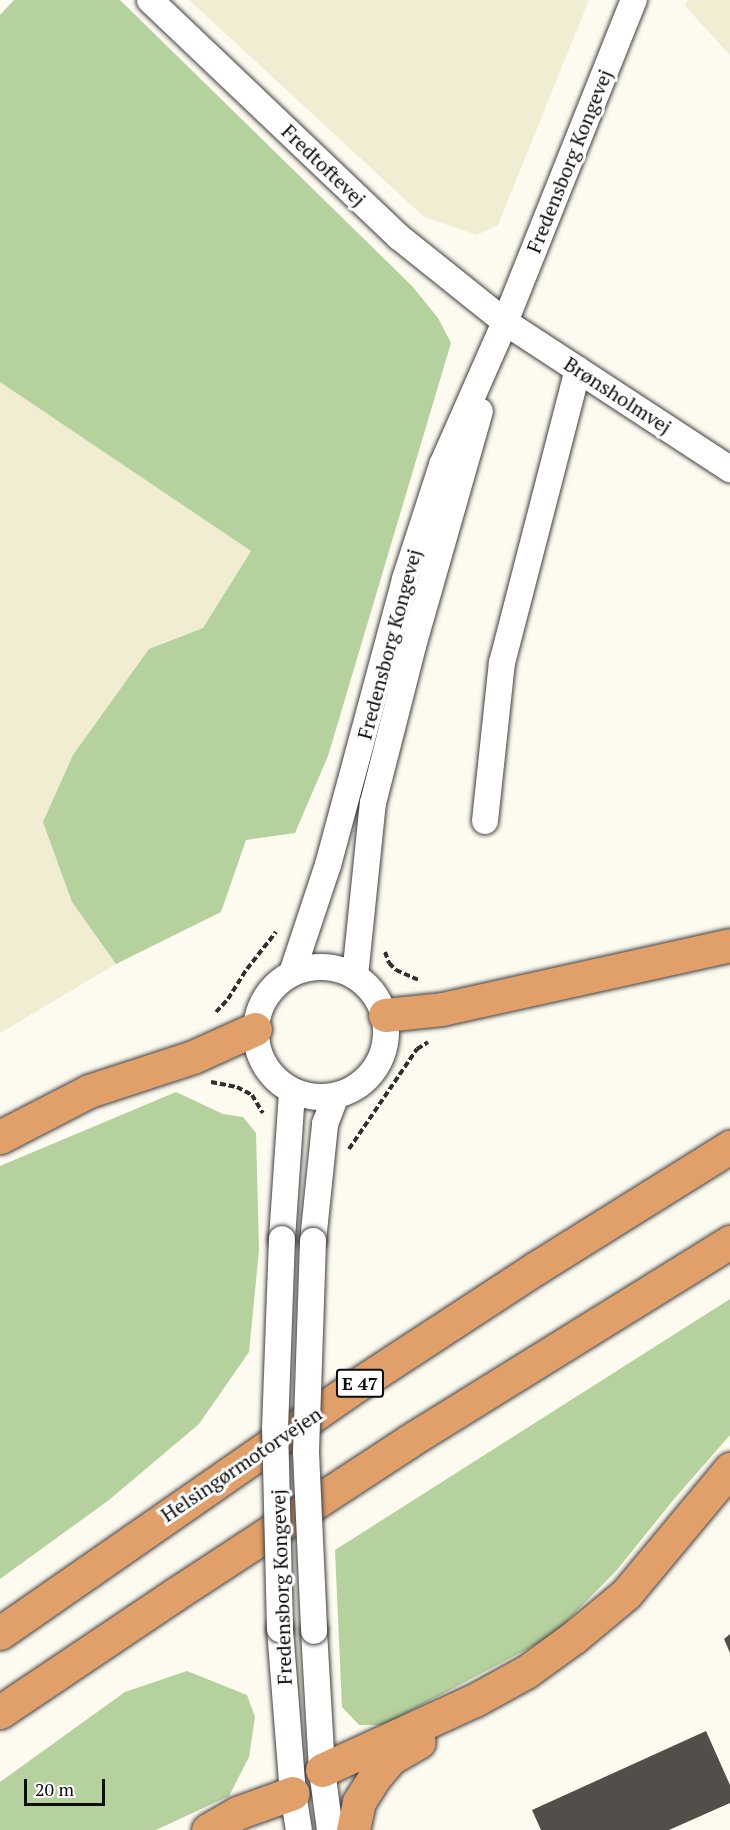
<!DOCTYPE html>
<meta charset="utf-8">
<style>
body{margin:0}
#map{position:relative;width:730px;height:1830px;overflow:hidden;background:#fdfaef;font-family:"PT Serif",serif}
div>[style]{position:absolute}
.farmland>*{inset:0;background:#f0edd2}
.forest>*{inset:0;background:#b5d19e}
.building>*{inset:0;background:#544e4b}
.path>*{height:4px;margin-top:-2px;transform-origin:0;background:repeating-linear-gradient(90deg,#2f2f2f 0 6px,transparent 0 9px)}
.roads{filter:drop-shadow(0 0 2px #404040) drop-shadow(0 0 2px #404040)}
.minor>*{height:26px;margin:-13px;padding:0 13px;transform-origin:13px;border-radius:13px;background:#fff}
.minor>.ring{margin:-13px;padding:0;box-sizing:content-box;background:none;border:26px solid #fff;border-radius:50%}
.highway>*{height:33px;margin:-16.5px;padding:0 16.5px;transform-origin:16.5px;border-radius:16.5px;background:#e19f69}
.bridges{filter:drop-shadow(0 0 2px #404040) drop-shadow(0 0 2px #404040)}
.minor-bridge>*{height:26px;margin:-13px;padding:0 13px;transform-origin:13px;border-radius:13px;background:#fff}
span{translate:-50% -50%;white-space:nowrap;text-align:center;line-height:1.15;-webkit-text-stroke:6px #fff;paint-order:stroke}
.shield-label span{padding:2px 4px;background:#fff;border:2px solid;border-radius:4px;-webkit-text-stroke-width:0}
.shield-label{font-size:18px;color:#0d0d0d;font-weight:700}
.street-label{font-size:20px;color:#0d0d0d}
.scale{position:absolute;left:24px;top:1779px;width:81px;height:27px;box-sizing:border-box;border:3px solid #0d0d0d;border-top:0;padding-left:8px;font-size:18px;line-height:21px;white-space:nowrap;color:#0d0d0d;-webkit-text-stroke:4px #fff;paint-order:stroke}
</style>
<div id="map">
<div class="farmland">
<div style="clip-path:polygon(189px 0,589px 0,498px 225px,477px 235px,424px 217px)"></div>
<div style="clip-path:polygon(688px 0,730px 0,730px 55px,685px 6px)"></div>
<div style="clip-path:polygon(0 382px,251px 551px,203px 628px,149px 649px,72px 902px,116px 964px,0 1033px)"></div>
</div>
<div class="forest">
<div style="clip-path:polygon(14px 0,120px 0,412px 286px,438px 318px,451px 343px,328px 756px,295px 833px,246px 840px,221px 912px,116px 964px,72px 902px,43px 822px,73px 755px,149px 649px,203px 628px,251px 551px,0 382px,0 15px)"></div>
<div style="clip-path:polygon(176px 1092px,223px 1114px,243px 1117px,256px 1133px,259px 1250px,249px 1352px,199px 1424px,109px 1500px,0 1579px,0 1166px)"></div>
<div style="clip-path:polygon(730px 1299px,730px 1435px,674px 1499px,616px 1571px,552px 1636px,384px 1725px,359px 1725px,342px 1707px,335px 1550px)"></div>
<div style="clip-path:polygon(187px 1671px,247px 1695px,255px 1717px,249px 1757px,229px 1796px,156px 1830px,0 1830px,0 1782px,125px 1692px)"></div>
</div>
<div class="building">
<div style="clip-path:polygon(730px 1634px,730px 1653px,724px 1639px)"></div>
<div style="clip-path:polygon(706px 1731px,730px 1785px,730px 1803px,669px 1830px,541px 1830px,532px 1810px)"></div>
</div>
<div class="path">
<div style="left:385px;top:952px;width:12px;rotate:70deg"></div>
<div style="left:389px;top:963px;width:10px;rotate:45deg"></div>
<div style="left:396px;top:970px;width:24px;rotate:24deg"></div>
<div style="left:216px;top:1012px;width:18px;rotate:-47deg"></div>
<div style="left:228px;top:999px;width:36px;rotate:-58deg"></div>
<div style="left:247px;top:969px;width:47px;rotate:-51.9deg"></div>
<div style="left:211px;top:1082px;width:26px;rotate:11deg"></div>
<div style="left:237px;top:1087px;width:17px;rotate:28deg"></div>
<div style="left:252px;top:1095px;width:21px;rotate:59deg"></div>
<div style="left:349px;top:1149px;width:121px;rotate:-55.8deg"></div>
<div style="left:417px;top:1049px;width:13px;rotate:-32deg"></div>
</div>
<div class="roads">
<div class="minor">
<div style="left:150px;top:0;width:344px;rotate:43.6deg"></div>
<div style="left:399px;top:237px;width:136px;rotate:38.7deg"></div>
<div style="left:505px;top:322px;width:269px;rotate:33.2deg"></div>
<div style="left:485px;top:821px;width:159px;rotate:-83.9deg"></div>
<div style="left:502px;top:663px;width:303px;rotate:-75.5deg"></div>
<div class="ring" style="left:256px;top:967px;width:104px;height:104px"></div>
<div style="left:292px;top:973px;width:114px;rotate:-71.6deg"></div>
<div style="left:328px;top:865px;width:296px;rotate:-74.9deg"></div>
<div style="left:405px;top:579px;width:120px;rotate:-72deg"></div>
<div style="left:442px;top:465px;width:156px;rotate:-66.2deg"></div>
<div style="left:505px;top:322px;width:347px;rotate:-68.2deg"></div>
<div style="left:355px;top:976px;width:174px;rotate:-84.1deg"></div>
<div style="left:373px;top:803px;width:162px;rotate:-75.7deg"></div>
<div style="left:413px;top:646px;width:244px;rotate:-74.1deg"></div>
<div style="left:282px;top:1239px;width:148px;rotate:-86.1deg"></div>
<div style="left:313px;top:1241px;width:118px;rotate:-84.1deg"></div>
<div style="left:325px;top:1124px;width:30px;rotate:-69deg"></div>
<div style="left:280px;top:1629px;width:165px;rotate:85.5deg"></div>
<div style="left:293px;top:1793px;width:37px;rotate:81deg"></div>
<div style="left:314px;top:1631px;width:139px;rotate:86.7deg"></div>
<div style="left:322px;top:1770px;width:61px;rotate:82.4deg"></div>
</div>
<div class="highway">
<div style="left:385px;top:1015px;width:57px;rotate:-6deg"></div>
<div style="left:442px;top:1009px;width:295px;rotate:-12.5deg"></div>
<div style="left:0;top:1137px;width:100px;rotate:-27.3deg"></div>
<div style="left:89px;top:1091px;width:109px;rotate:-18.1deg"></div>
<div style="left:193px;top:1057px;width:68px;rotate:-24.3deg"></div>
<div style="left:0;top:1633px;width:424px;rotate:-34.8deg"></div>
<div style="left:348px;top:1391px;width:225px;rotate:-33.2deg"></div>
<div style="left:536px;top:1268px;width:229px;rotate:-32deg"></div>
<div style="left:0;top:1712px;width:210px;rotate:-33.9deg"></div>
<div style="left:174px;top:1595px;width:281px;rotate:-33.2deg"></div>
<div style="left:409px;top:1441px;width:378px;rotate:-31.8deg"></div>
<div style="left:322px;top:1770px;width:168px;rotate:-24.6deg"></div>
<div style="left:475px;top:1700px;width:58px;rotate:-28.8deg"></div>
<div style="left:526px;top:1672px;width:58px;rotate:-35.9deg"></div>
<div style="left:573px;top:1638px;width:69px;rotate:-39.7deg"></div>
<div style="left:626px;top:1594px;width:163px;rotate:-50.2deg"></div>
<div style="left:208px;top:1830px;width:34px;rotate:-30deg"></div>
<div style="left:237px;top:1813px;width:59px;rotate:-19.7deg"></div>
<div style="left:353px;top:1830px;width:29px;rotate:-78deg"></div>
<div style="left:359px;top:1802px;width:28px;rotate:-58deg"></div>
<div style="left:374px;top:1778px;width:26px;rotate:-50deg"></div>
<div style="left:391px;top:1758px;width:32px;rotate:-30deg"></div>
</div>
</div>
<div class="bridges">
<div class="minor-bridge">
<div style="left:313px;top:1241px;width:211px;rotate:91.9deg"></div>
<div style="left:306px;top:1452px;width:179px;rotate:87.4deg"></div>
<div style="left:280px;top:1629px;width:200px;rotate:-91.4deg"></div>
<div style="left:275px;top:1429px;width:190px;rotate:-87.9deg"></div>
</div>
</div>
<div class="shield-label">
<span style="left:360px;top:1383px">E 47</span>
</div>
<div class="street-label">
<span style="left:569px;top:161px;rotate:-68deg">Fredensborg Kongevej</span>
<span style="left:324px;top:165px;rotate:44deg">Fredtoftevej</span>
<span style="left:618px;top:395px;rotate:33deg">Brønsholmvej</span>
<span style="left:389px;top:644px;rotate:-75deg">Fredensborg Kongevej</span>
<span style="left:241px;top:1464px;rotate:-34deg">Helsingørmotorvejen</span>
<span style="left:281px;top:1587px;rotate:-92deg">Fredensborg Kongevej</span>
</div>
<div class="scale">20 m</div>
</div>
